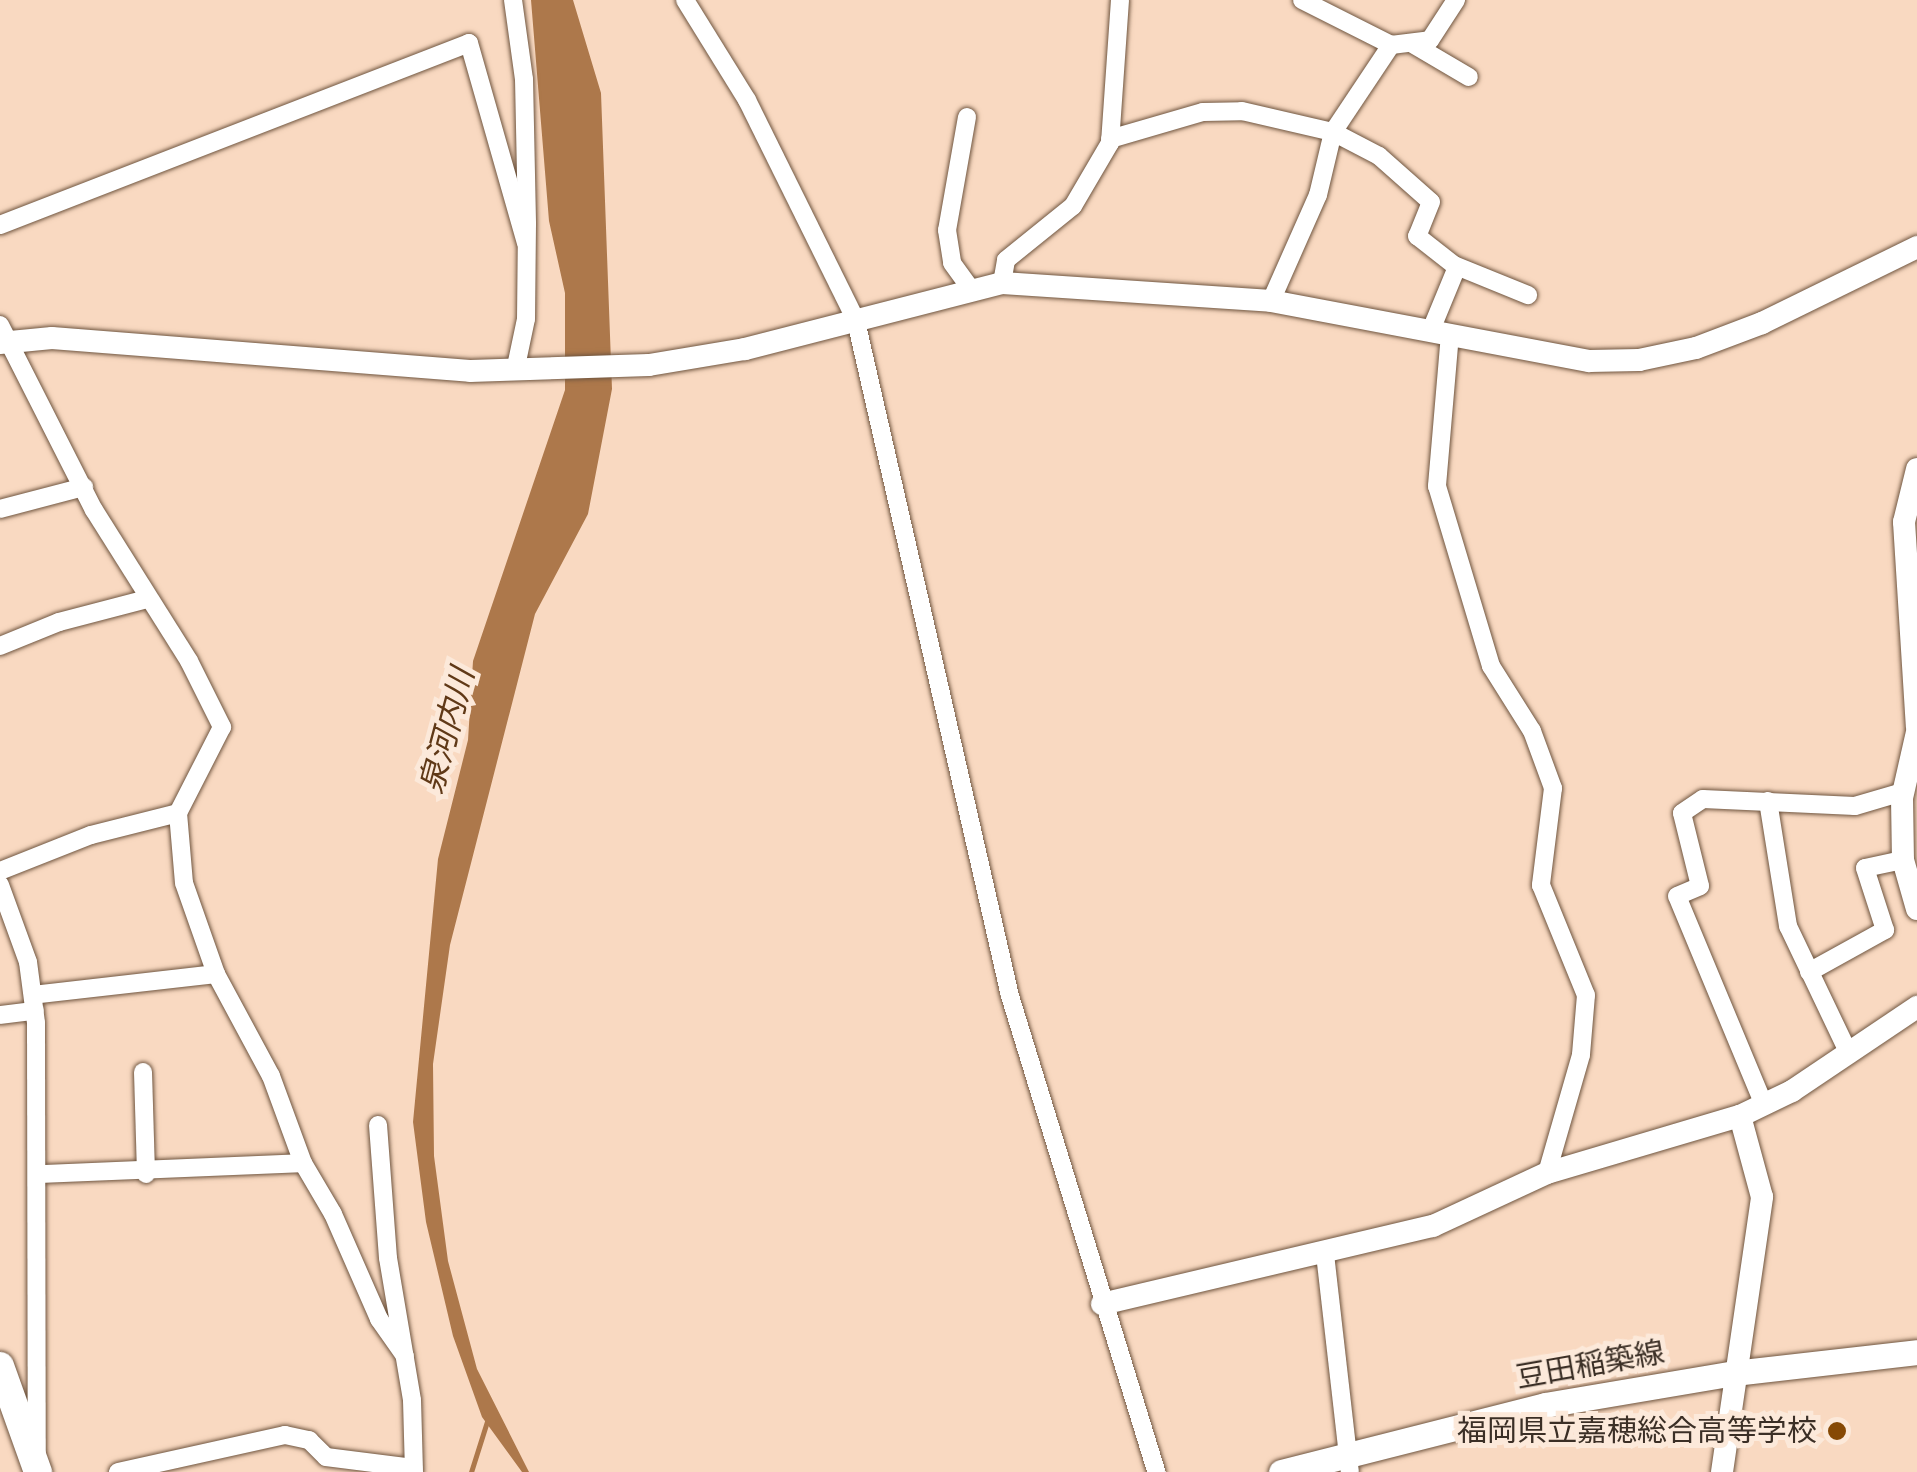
<!DOCTYPE html>
<meta charset="utf-8">
<style>
body{margin:0}
#map{position:relative;width:1917px;height:1472px;overflow:hidden;background:#f9d9c1;font-family:"DM Sans","Noto Sans JP",sans-serif}
div>[style]{position:absolute}
.water>*{inset:0;background:#ad784b}
.stream>*{height:5px;margin:-2.5px;padding:0 2.5px;transform-origin:2.5px;border-radius:2.5px;background:#ad784b}
.roads{filter:drop-shadow(0 0 2px #6f553f) drop-shadow(0 0 2px #6f553f)}
.minor>*{height:18px;margin:-9px;padding:0 9px;transform-origin:9px;border-radius:9px;background:#fff}
.tertiary>*{height:22px;margin:-11px;padding:0 11px;transform-origin:11px;border-radius:11px;background:#fff}
.secondary>*{height:25px;margin:-12.5px;padding:0 12.5px;transform-origin:12.5px;border-radius:12.5px;background:#fff}
.primary>*{height:28px;margin:-14px;padding:0 14px;transform-origin:14px;border-radius:14px;background:#fff}
.dots>*{width:28px;height:28px;translate:-50% -50%;box-sizing:border-box;border:5px solid #fce9da;border-radius:50%}
span{translate:-50% -50%;white-space:nowrap;text-align:center;line-height:1.15;-webkit-text-stroke:10px #fce9da;paint-order:stroke}
.street-label{font-size:30px;color:#3b2f26}
.poi-label{font-size:30px;color:#3b2f26}
.right{translate:-100% -50%;text-align:right}
.water-label{font-size:32px;color:#603917;font-style:italic}
</style>
<div id="map">
<div class="water">
<div style="clip-path:polygon(531px 0,573px 0,601px 93px,612px 389px,588px 514px,535px 614px,450px 945px,433px 1064px,434px 1156px,448px 1261px,477px 1369px,529px 1472px,522px 1472px,482px 1417px,453px 1336px,426px 1222px,413px 1122px,438px 859px,468px 740px,473px 661px,565px 390px,565px 293px,549px 221px)"></div>
</div>
<div class="stream">
<div style="left:471px;top:1472px;width:57px;rotate:-72.5deg"></div>
</div>
<div class="roads">
<div class="minor">
<div style="left:513px;top:0;width:80px;rotate:82.1deg"></div>
<div style="left:524px;top:79px;width:145px;rotate:88.8deg"></div>
<div style="left:527px;top:224px;width:95px;rotate:90.6deg"></div>
<div style="left:526px;top:319px;width:53px;rotate:101.9deg"></div>
<div style="left:685px;top:0;width:118px;rotate:58.2deg"></div>
<div style="left:747px;top:100px;width:246px;rotate:63.7deg"></div>
<div style="left:856px;top:321px;width:692px;rotate:77.15deg"></div>
<div style="left:1010px;top:996px;width:498px;rotate:72.9deg"></div>
<div style="left:1302px;top:0;width:100px;rotate:26.8deg"></div>
<div style="left:1391px;top:45px;width:39px;rotate:-7deg"></div>
<div style="left:1430px;top:40px;width:48px;rotate:-57deg"></div>
<div style="left:1411px;top:43px;width:67px;rotate:30.4deg"></div>
<div style="left:967px;top:117px;width:115px;rotate:100deg"></div>
<div style="left:947px;top:230px;width:33px;rotate:81deg"></div>
<div style="left:952px;top:263px;width:29px;rotate:54deg"></div>
<div style="left:1110px;top:139px;width:97px;rotate:-16.2deg"></div>
<div style="left:1203px;top:112px;width:39px;rotate:-1deg"></div>
<div style="left:1242px;top:111px;width:93px;rotate:13deg"></div>
<div style="left:1333px;top:132px;width:52px;rotate:27.6deg"></div>
<div style="left:1379px;top:156px;width:69px;rotate:41.5deg"></div>
<div style="left:1431px;top:202px;width:37px;rotate:112deg"></div>
<div style="left:1417px;top:236px;width:47px;rotate:38.1deg"></div>
<div style="left:1454px;top:265px;width:80px;rotate:22.1deg"></div>
<div style="left:0;top:225px;width:503px;rotate:-21.21deg"></div>
<div style="left:469px;top:43px;width:208px;rotate:74.1deg"></div>
<div style="left:1002px;top:283px;width:23px;rotate:-80deg"></div>
<div style="left:1006px;top:260px;width:86px;rotate:-38.9deg"></div>
<div style="left:1073px;top:206px;width:73px;rotate:-59.6deg"></div>
<div style="left:1110px;top:143px;width:143px;rotate:-86deg"></div>
<div style="left:1271px;top:301px;width:116px;rotate:-66.1deg"></div>
<div style="left:1318px;top:195px;width:65px;rotate:-76.6deg"></div>
<div style="left:1333px;top:132px;width:105px;rotate:-56.3deg"></div>
<div style="left:0;top:325px;width:208px;rotate:63.1deg"></div>
<div style="left:94px;top:510px;width:178px;rotate:57.8deg"></div>
<div style="left:189px;top:661px;width:74px;rotate:63.4deg"></div>
<div style="left:222px;top:727px;width:97px;rotate:117.1deg"></div>
<div style="left:178px;top:813px;width:70px;rotate:85.1deg"></div>
<div style="left:184px;top:883px;width:96px;rotate:70.6deg"></div>
<div style="left:216px;top:974px;width:184px;rotate:173.5deg"></div>
<div style="left:1431px;top:330px;width:68px;rotate:-67.6deg"></div>
<div style="left:1450px;top:334px;width:153px;rotate:94.9deg"></div>
<div style="left:1437px;top:486px;width:188px;rotate:73.3deg"></div>
<div style="left:1491px;top:666px;width:77px;rotate:57.8deg"></div>
<div style="left:1532px;top:731px;width:61px;rotate:69.8deg"></div>
<div style="left:1553px;top:788px;width:98px;rotate:97.1deg"></div>
<div style="left:1541px;top:885px;width:119px;rotate:67.8deg"></div>
<div style="left:1586px;top:995px;width:60px;rotate:94.8deg"></div>
<div style="left:1581px;top:1055px;width:123px;rotate:106.1deg"></div>
<div style="left:0;top:509px;width:87px;rotate:-14.7deg"></div>
<div style="left:0;top:646px;width:64px;rotate:-22.1deg"></div>
<div style="left:59px;top:622px;width:91px;rotate:-14.6deg"></div>
<div style="left:1768px;top:801px;width:127px;rotate:80.9deg"></div>
<div style="left:1788px;top:926px;width:142px;rotate:64.5deg"></div>
<div style="left:0;top:871px;width:98px;rotate:-21.6deg"></div>
<div style="left:91px;top:835px;width:90px;rotate:-14.2deg"></div>
<div style="left:0;top:885px;width:82px;rotate:70deg"></div>
<div style="left:28px;top:962px;width:62px;rotate:82.5deg"></div>
<div style="left:36px;top:1023px;width:431px;rotate:89.9deg"></div>
<div style="left:1809px;top:972px;width:87px;rotate:-28.9deg"></div>
<div style="left:1885px;top:930px;width:65px;rotate:-107.9deg"></div>
<div style="left:1865px;top:868px;width:39px;rotate:-12deg"></div>
<div style="left:216px;top:974px;width:116px;rotate:61.7deg"></div>
<div style="left:271px;top:1076px;width:93px;rotate:69.8deg"></div>
<div style="left:0;top:1015px;width:35px;rotate:-7deg"></div>
<div style="left:143px;top:1072px;width:102px;rotate:88.3deg"></div>
<div style="left:1764px;top:1105px;width:226px;rotate:-112.6deg"></div>
<div style="left:1677px;top:896px;width:25px;rotate:-23deg"></div>
<div style="left:1700px;top:886px;width:75px;rotate:-103.9deg"></div>
<div style="left:1682px;top:813px;width:25px;rotate:-34deg"></div>
<div style="left:1703px;top:799px;width:152px;rotate:2.6deg"></div>
<div style="left:1855px;top:806px;width:50px;rotate:-16.3deg"></div>
<div style="left:378px;top:1125px;width:133px;rotate:85.7deg"></div>
<div style="left:388px;top:1258px;width:144px;rotate:80.4deg"></div>
<div style="left:412px;top:1400px;width:72px;rotate:88.4deg"></div>
<div style="left:42px;top:1174px;width:261px;rotate:-2.4deg"></div>
<div style="left:303px;top:1163px;width:59px;rotate:59.5deg"></div>
<div style="left:333px;top:1214px;width:115px;rotate:66.3deg"></div>
<div style="left:379px;top:1319px;width:45px;rotate:54.9deg"></div>
<div style="left:1325px;top:1254px;width:219px;rotate:83.5deg"></div>
<div style="left:118px;top:1472px;width:171px;rotate:-12.5deg"></div>
<div style="left:285px;top:1435px;width:25px;rotate:12deg"></div>
<div style="left:309px;top:1440px;width:24px;rotate:45deg"></div>
<div style="left:326px;top:1457px;width:88px;rotate:7.2deg"></div>
</div>
<div class="tertiary">
<div style="left:0;top:343px;width:52px;rotate:-5.5deg"></div>
<div style="left:52px;top:338px;width:419px;rotate:4.5deg"></div>
<div style="left:470px;top:371px;width:179px;rotate:-1.9deg"></div>
<div style="left:649px;top:365px;width:97px;rotate:-9.5deg"></div>
<div style="left:745px;top:349px;width:265px;rotate:-14.4deg"></div>
<div style="left:1002px;top:283px;width:270px;rotate:3.8deg"></div>
<div style="left:1271px;top:301px;width:324px;rotate:10.7deg"></div>
<div style="left:1589px;top:361px;width:50px;rotate:-1.1deg"></div>
<div style="left:1639px;top:360px;width:58px;rotate:-11.9deg"></div>
<div style="left:1696px;top:348px;width:71px;rotate:-20.7deg"></div>
<div style="left:1762px;top:323px;width:173px;rotate:-26.1deg"></div>
<div style="left:1917px;top:469px;width:55px;rotate:103.8deg"></div>
<div style="left:1904px;top:522px;width:205px;rotate:86.4deg"></div>
<div style="left:1917px;top:732px;width:68px;rotate:102.8deg"></div>
<div style="left:1902px;top:798px;width:62px;rotate:89.1deg"></div>
<div style="left:1903px;top:860px;width:51px;rotate:74.1deg"></div>
<div style="left:1102px;top:1304px;width:340px;rotate:-13.3deg"></div>
<div style="left:1433px;top:1226px;width:126px;rotate:-24.9deg"></div>
<div style="left:1547px;top:1173px;width:201px;rotate:-16.5deg"></div>
<div style="left:1740px;top:1116px;width:58px;rotate:-25.7deg"></div>
<div style="left:1792px;top:1091px;width:151px;rotate:-33.9deg"></div>
<div style="left:1722px;top:1472px;width:278px;rotate:-81.7deg"></div>
<div style="left:1762px;top:1197px;width:84px;rotate:-105.2deg"></div>
</div>
<div class="secondary">
<div style="left:1281px;top:1472px;width:272px;rotate:-14.2deg"></div>
<div style="left:1545px;top:1405px;width:192px;rotate:-9.6deg"></div>
<div style="left:1734px;top:1373px;width:184px;rotate:-6.5deg"></div>
</div>
<div class="primary">
<div style="left:0;top:1366px;width:113px;rotate:70.3deg"></div>
</div>
</div>
<div class="dots">
<div style="left:1837px;top:1431px;background:#864905"></div>
</div>
<div class="street-label">
<span style="left:1590px;top:1365px;rotate:-10deg">豆田稲築線</span>
</div>
<div class="poi-label">
<span class="right" style="left:1817px;top:1431px">福岡県立嘉穂総合高等学校</span>
</div>
<div class="water-label">
<span style="left:447px;top:731px;rotate:-75deg">泉河内川</span>
</div>
</div>
